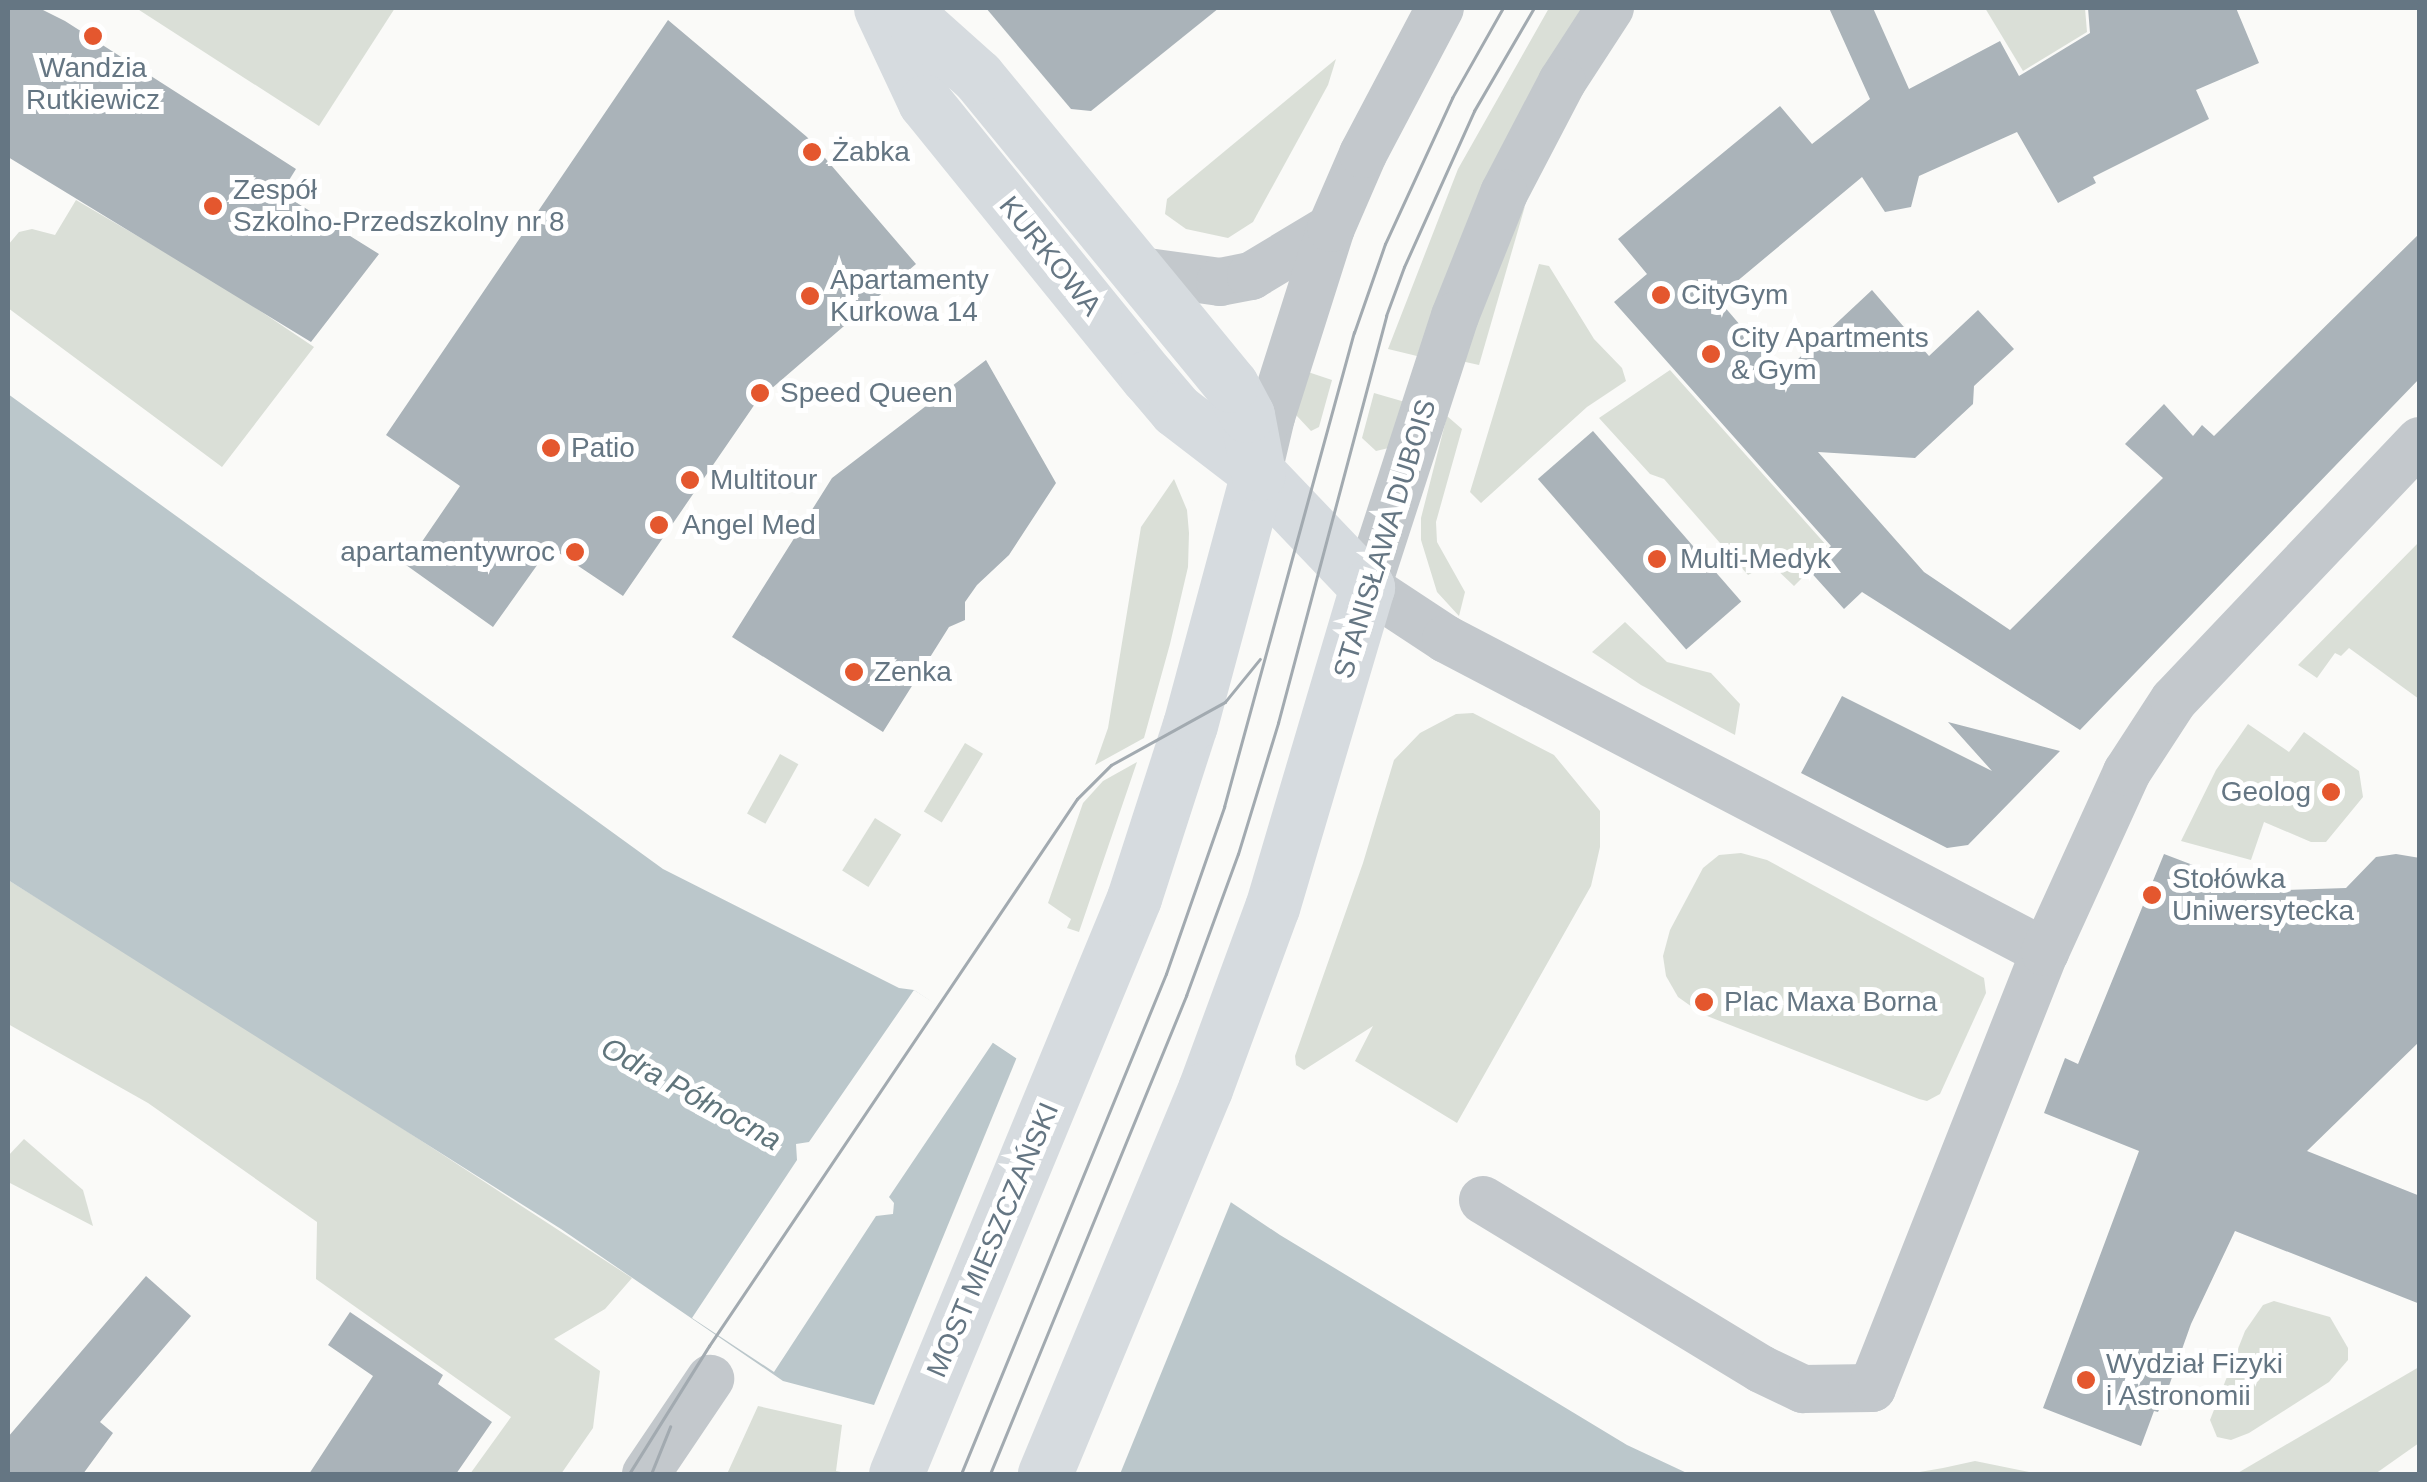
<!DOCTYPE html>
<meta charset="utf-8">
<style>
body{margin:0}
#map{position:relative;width:2427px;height:1482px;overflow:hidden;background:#fafaf8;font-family:Arial,sans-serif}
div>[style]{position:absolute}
.green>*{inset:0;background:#dadfd7;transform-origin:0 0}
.water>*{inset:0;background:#bbc7cb}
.pier>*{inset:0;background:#fafaf8}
.building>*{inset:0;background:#aab3b9;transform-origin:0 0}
.minor>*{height:48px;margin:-24px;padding:0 24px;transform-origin:24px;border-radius:24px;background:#c3c8cc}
.major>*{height:55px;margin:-27.5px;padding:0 27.5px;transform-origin:27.5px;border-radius:27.5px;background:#d6dbdf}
.tram>*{height:2.5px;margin:-1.25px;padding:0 1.25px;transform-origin:1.25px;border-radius:1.25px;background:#a2aab0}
.dots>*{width:28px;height:28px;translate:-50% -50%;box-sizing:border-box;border:5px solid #fff;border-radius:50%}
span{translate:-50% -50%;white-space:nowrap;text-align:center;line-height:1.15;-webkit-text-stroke:10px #fff;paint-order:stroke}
.poi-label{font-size:28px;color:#657683}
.left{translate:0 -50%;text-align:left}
.right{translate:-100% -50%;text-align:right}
.street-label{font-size:28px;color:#657683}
.water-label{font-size:30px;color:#60757c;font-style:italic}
.frame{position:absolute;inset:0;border:10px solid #657683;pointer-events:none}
</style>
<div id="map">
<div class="green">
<div style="clip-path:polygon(136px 8px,395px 8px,319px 126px)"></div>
<div style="clip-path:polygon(1549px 8px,1583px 8px,1461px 239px,1417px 356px,1388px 349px,1458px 169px)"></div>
<div style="clip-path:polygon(1985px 8px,2085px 8px,2087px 32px,2023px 71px)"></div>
<div style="clip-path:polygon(1336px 59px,1328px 85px,1253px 222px,1228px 238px,1186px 229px,1165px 214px,1167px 199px)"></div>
<div style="clip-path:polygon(76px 200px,223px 286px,314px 347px,222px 467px,8px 308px,8px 245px,19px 232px,32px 229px,55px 235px)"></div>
<div style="clip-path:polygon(1525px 206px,1479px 365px,1461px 361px,1504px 245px)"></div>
<div style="clip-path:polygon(1539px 264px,1549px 266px,1594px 339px,1622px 368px,1626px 381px,1587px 407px,1481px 503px,1470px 492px)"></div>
<div style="clip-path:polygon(1670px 370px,1827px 546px,1803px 568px,1806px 574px,1794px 586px,1770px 563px,1748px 575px,1664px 479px,1650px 474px,1599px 418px)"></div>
<div style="clip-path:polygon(1308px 372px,1332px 380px,1319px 427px,1311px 431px,1296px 415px)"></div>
<div style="clip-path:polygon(1374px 393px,1405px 402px,1393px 447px,1376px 451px,1362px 438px)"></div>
<div style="clip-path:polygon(1447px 416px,1462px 429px,1436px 522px,1437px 542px,1465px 592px,1459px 616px,1437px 592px,1421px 540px,1421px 518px)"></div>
<div style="clip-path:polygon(1174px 479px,1187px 510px,1189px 533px,1188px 567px,1170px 644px,1144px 738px,1095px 765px,1108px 728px,1141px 527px)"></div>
<div style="clip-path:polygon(2419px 542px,2419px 699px,2349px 648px,2341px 656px,2335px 653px,2317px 678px,2298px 665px)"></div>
<div style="clip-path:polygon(1625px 622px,1667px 662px,1711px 673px,1740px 704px,1735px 735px,1641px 685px,1592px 652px)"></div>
<div style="clip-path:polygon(1473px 713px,1554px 755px,1600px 811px,1600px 847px,1591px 886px,1457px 1123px,1355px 1061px,1373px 1026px,1304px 1070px,1296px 1065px,1295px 1056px,1363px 863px,1394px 760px,1420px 733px,1456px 714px)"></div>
<div style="clip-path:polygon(2248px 724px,2289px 752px,2304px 732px,2359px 771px,2363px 797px,2326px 842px,2311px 842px,2264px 822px,2251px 860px,2181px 841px,2216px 770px)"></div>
<div style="left:965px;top:743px;width:21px;height:80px;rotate:31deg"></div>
<div style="left:780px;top:754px;width:21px;height:68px;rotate:29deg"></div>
<div style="clip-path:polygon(1137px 762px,1079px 932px,1067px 928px,1071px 919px,1048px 903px,1083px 803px,1103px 781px)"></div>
<div style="left:875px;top:818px;width:31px;height:62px;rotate:32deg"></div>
<div style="clip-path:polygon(1741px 853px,1767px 860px,1984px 978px,1986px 993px,1940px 1094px,1927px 1101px,1919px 1099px,1702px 1014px,1678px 997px,1666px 976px,1663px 956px,1670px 930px,1703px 868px,1719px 855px)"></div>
<div style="clip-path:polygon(8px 880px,276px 1046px,632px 1278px,605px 1309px,554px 1339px,600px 1371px,593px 1428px,561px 1474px,470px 1474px,511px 1417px,316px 1279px,317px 1222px,148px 1103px,8px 1024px)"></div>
<div style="clip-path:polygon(24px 1139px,83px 1190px,93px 1226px,8px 1182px,8px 1156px)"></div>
<div style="clip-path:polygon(2274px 1301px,2330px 1317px,2348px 1348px,2348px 1360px,2329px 1382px,2249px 1433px,2231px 1440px,2217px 1437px,2210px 1420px,2245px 1331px,2263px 1305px)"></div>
<div style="clip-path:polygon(2419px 1367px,2419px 1443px,2375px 1474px,2236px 1474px)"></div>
<div style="clip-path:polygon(758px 1406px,842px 1425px,836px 1471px,851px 1474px,727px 1474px)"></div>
<div style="clip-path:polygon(1975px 1461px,2039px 1474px,1908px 1474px,1943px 1468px)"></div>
</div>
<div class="water">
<div style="clip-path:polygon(8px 394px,663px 869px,899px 988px,914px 990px,1280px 1235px,1627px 1445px,1689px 1474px,1048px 1474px,874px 1405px,783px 1381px,561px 1229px,8px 880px)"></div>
</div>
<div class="pier">
<div style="clip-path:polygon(914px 990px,994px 1041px,889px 1197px,894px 1203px,893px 1214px,876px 1216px,774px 1372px,692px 1318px,797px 1160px,796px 1144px,809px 1142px)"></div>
<div style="clip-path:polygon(1019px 1052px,1233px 1197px,1120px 1474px,1034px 1474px,872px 1410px)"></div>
</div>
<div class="building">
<div style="clip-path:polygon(8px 8px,39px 8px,65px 21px,296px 169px,281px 193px,379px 254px,311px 342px,8px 157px)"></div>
<div style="clip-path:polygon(986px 8px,1219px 8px,1091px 111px,1071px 109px)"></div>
<div style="clip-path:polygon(1829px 8px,1873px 8px,1909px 89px,2000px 41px,2019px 76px,2090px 33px,2088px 8px,2236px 8px,2259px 63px,2196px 90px,2209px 119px,2093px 177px,2096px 183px,2058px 203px,2017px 132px,1919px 176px,1911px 207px,1885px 212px,1862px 177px,1717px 298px,1782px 374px,1872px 290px,1929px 356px,1978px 310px,2014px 349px,1974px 386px,1973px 404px,1915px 458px,1818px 452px,1924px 572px,2010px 630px,2163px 478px,2125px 444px,2164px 404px,2193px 436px,2202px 425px,2214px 436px,2420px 233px,2420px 378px,2080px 730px,1862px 592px,1844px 609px,1807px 568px,1831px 546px,1614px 302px,1647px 274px,1618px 239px,1780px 106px,1812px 144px,1870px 99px)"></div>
<div style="clip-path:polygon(668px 20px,807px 137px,916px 264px,757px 401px,623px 596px,550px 547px,493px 627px,406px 565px,460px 486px,386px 435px)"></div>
<div style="clip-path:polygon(986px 360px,1056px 483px,1009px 555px,977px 585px,965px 602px,965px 620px,949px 627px,883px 732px,732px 637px,832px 478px)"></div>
<div style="left:1593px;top:431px;width:226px;height:73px;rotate:49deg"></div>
<div style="clip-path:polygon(1842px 696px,1992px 771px,1948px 722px,2060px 751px,1968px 845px,1947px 848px,1801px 773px)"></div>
<div style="clip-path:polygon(2164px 854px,2261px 891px,2346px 888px,2376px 857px,2396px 854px,2420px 858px,2420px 1041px,2307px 1151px,2420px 1196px,2420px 1304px,2235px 1231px,2191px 1324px,2165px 1397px,2158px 1412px,2154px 1411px,2141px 1446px,2043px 1408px,2139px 1151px,2044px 1113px,2065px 1058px,2078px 1064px)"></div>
<div style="clip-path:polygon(146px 1276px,191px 1316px,100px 1422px,113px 1433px,83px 1474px,8px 1474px,8px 1437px)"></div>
<div style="clip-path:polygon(350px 1312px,443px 1375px,438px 1384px,492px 1422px,456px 1474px,309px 1474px,373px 1376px,328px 1345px)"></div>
</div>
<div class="minor">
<div style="left:1610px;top:8px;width:88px;rotate:123deg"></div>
<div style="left:1562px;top:82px;width:125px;rotate:117.6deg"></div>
<div style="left:1504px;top:193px;width:132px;rotate:111.7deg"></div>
<div style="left:1455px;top:316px;width:285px;rotate:108deg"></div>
<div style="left:1367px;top:587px;width:95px;rotate:33.4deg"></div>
<div style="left:1446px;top:639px;width:676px;rotate:27.59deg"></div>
<div style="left:1140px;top:271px;width:81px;rotate:7.8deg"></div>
<div style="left:1220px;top:282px;width:32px;rotate:-11deg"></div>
<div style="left:1251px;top:276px;width:93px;rotate:-31deg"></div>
<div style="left:1258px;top:472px;width:57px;rotate:-76.7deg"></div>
<div style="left:1271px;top:417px;width:198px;rotate:-72.4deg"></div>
<div style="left:1331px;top:228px;width:81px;rotate:-66.6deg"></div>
<div style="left:1363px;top:154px;width:165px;rotate:-62.2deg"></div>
<div style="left:1483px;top:1200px;width:325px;rotate:31.3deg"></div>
<div style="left:1761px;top:1369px;width:47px;rotate:25.5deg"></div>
<div style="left:1803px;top:1389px;width:69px;rotate:-0.8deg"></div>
<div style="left:1872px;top:1388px;width:469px;rotate:-68.4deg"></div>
<div style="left:2045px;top:952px;width:198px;rotate:-65.5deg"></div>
<div style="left:2127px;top:772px;width:86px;rotate:-56.9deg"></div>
<div style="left:2174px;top:700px;width:357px;rotate:-46.5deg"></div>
<div style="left:646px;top:1474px;width:115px;rotate:-56deg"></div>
</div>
<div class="major">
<div style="left:881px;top:8px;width:104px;rotate:64.9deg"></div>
<div style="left:925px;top:102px;width:354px;rotate:51deg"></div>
<div style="left:1148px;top:377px;width:43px;rotate:49.7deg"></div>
<div style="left:1176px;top:410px;width:103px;rotate:37.5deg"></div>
<div style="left:1258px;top:473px;width:158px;rotate:46.3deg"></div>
<div style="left:1367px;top:587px;width:334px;rotate:106.5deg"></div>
<div style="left:1272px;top:907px;width:194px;rotate:110.2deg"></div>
<div style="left:1205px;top:1089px;width:417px;rotate:112.6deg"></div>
<div style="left:896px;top:1474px;width:623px;rotate:-67.55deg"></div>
<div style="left:1134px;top:898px;width:182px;rotate:-72.1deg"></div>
<div style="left:1190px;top:725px;width:261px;rotate:-74.9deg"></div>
<div style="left:1258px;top:473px;width:59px;rotate:-100.7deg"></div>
<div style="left:1247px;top:415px;width:34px;rotate:-118deg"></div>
<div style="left:1231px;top:385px;width:400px;rotate:-129.4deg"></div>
<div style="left:977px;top:76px;width:102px;rotate:-138.2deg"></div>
</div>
<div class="tram">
<div style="left:629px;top:1474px;width:151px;rotate:-58deg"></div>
<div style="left:709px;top:1346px;width:659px;rotate:-56.07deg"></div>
<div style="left:1077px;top:799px;width:48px;rotate:-45deg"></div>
<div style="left:1111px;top:765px;width:130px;rotate:-28.9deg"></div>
<div style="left:1225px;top:702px;width:55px;rotate:-50.9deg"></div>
<div style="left:651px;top:1474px;width:51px;rotate:-68deg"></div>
<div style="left:961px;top:1474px;width:540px;rotate:-67.71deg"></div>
<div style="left:1166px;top:974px;width:177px;rotate:-70.8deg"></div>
<div style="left:1224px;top:807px;width:492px;rotate:-74.7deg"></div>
<div style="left:1354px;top:333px;width:94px;rotate:-70.8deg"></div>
<div style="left:1385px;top:244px;width:161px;rotate:-65.3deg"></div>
<div style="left:1452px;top:98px;width:103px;rotate:-60.5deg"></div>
<div style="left:990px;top:1474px;width:517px;rotate:-67.7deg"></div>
<div style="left:1186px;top:996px;width:151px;rotate:-69.9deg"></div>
<div style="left:1238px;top:854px;width:137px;rotate:-73deg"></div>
<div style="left:1278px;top:723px;width:421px;rotate:-75.1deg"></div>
<div style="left:1386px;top:316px;width:52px;rotate:-69.8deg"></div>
<div style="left:1404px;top:267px;width:171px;rotate:-65.8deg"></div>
<div style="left:1474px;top:111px;width:119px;rotate:-59.8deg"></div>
</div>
<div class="dots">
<div style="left:93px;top:36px;background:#e4572e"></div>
<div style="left:812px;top:152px;background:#e4572e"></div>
<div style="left:213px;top:206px;background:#e4572e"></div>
<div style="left:1661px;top:295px;background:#e4572e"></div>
<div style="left:810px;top:296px;background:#e4572e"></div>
<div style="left:1711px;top:354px;background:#e4572e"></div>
<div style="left:760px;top:393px;background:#e4572e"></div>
<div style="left:551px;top:448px;background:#e4572e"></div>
<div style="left:690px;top:480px;background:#e4572e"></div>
<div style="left:659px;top:525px;background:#e4572e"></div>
<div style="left:575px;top:552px;background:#e4572e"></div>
<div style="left:1657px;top:559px;background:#e4572e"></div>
<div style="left:854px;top:672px;background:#e4572e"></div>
<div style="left:2331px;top:792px;background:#e4572e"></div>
<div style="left:2152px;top:895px;background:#e4572e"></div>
<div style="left:1704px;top:1002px;background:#e4572e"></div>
<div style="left:2086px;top:1380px;background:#e4572e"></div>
</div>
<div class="poi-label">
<span style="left:93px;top:84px">Wandzia<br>Rutkiewicz</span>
<span class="left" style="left:832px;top:152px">Żabka</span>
<span class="left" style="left:233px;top:206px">Zespół<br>Szkolno-Przedszkolny nr 8</span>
<span class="left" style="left:830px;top:296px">Apartamenty<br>Kurkowa 14</span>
<span class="left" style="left:1681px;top:295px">CityGym</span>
<span class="left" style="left:1731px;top:354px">City Apartments<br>&amp; Gym</span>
<span class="left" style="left:780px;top:393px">Speed Queen</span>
<span class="left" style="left:571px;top:448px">Patio</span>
<span class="left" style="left:710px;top:480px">Multitour</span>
<span class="left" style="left:682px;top:525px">Angel Med</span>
<span class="right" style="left:555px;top:552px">apartamentywroc</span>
<span class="left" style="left:1680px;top:559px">Multi-Medyk</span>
<span class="left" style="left:874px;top:672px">Zenka</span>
<span class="right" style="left:2311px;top:792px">Geolog</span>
<span class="left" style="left:2172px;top:895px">Stołówka<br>Uniwersytecka</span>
<span class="left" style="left:1724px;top:1002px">Plac Maxa Borna</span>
<span class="left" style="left:2106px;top:1380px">Wydział Fizyki<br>i Astronomii</span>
</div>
<div class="street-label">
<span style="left:1050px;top:256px;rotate:51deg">KURKOWA</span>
<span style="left:1385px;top:539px;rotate:-73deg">STANISŁAWA DUBOIS</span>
<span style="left:993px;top:1240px;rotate:-67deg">MOST MIESZCZAŃSKI</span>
</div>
<div class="water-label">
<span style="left:691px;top:1094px;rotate:29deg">Odra Północna</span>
</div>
<div class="frame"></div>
</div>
